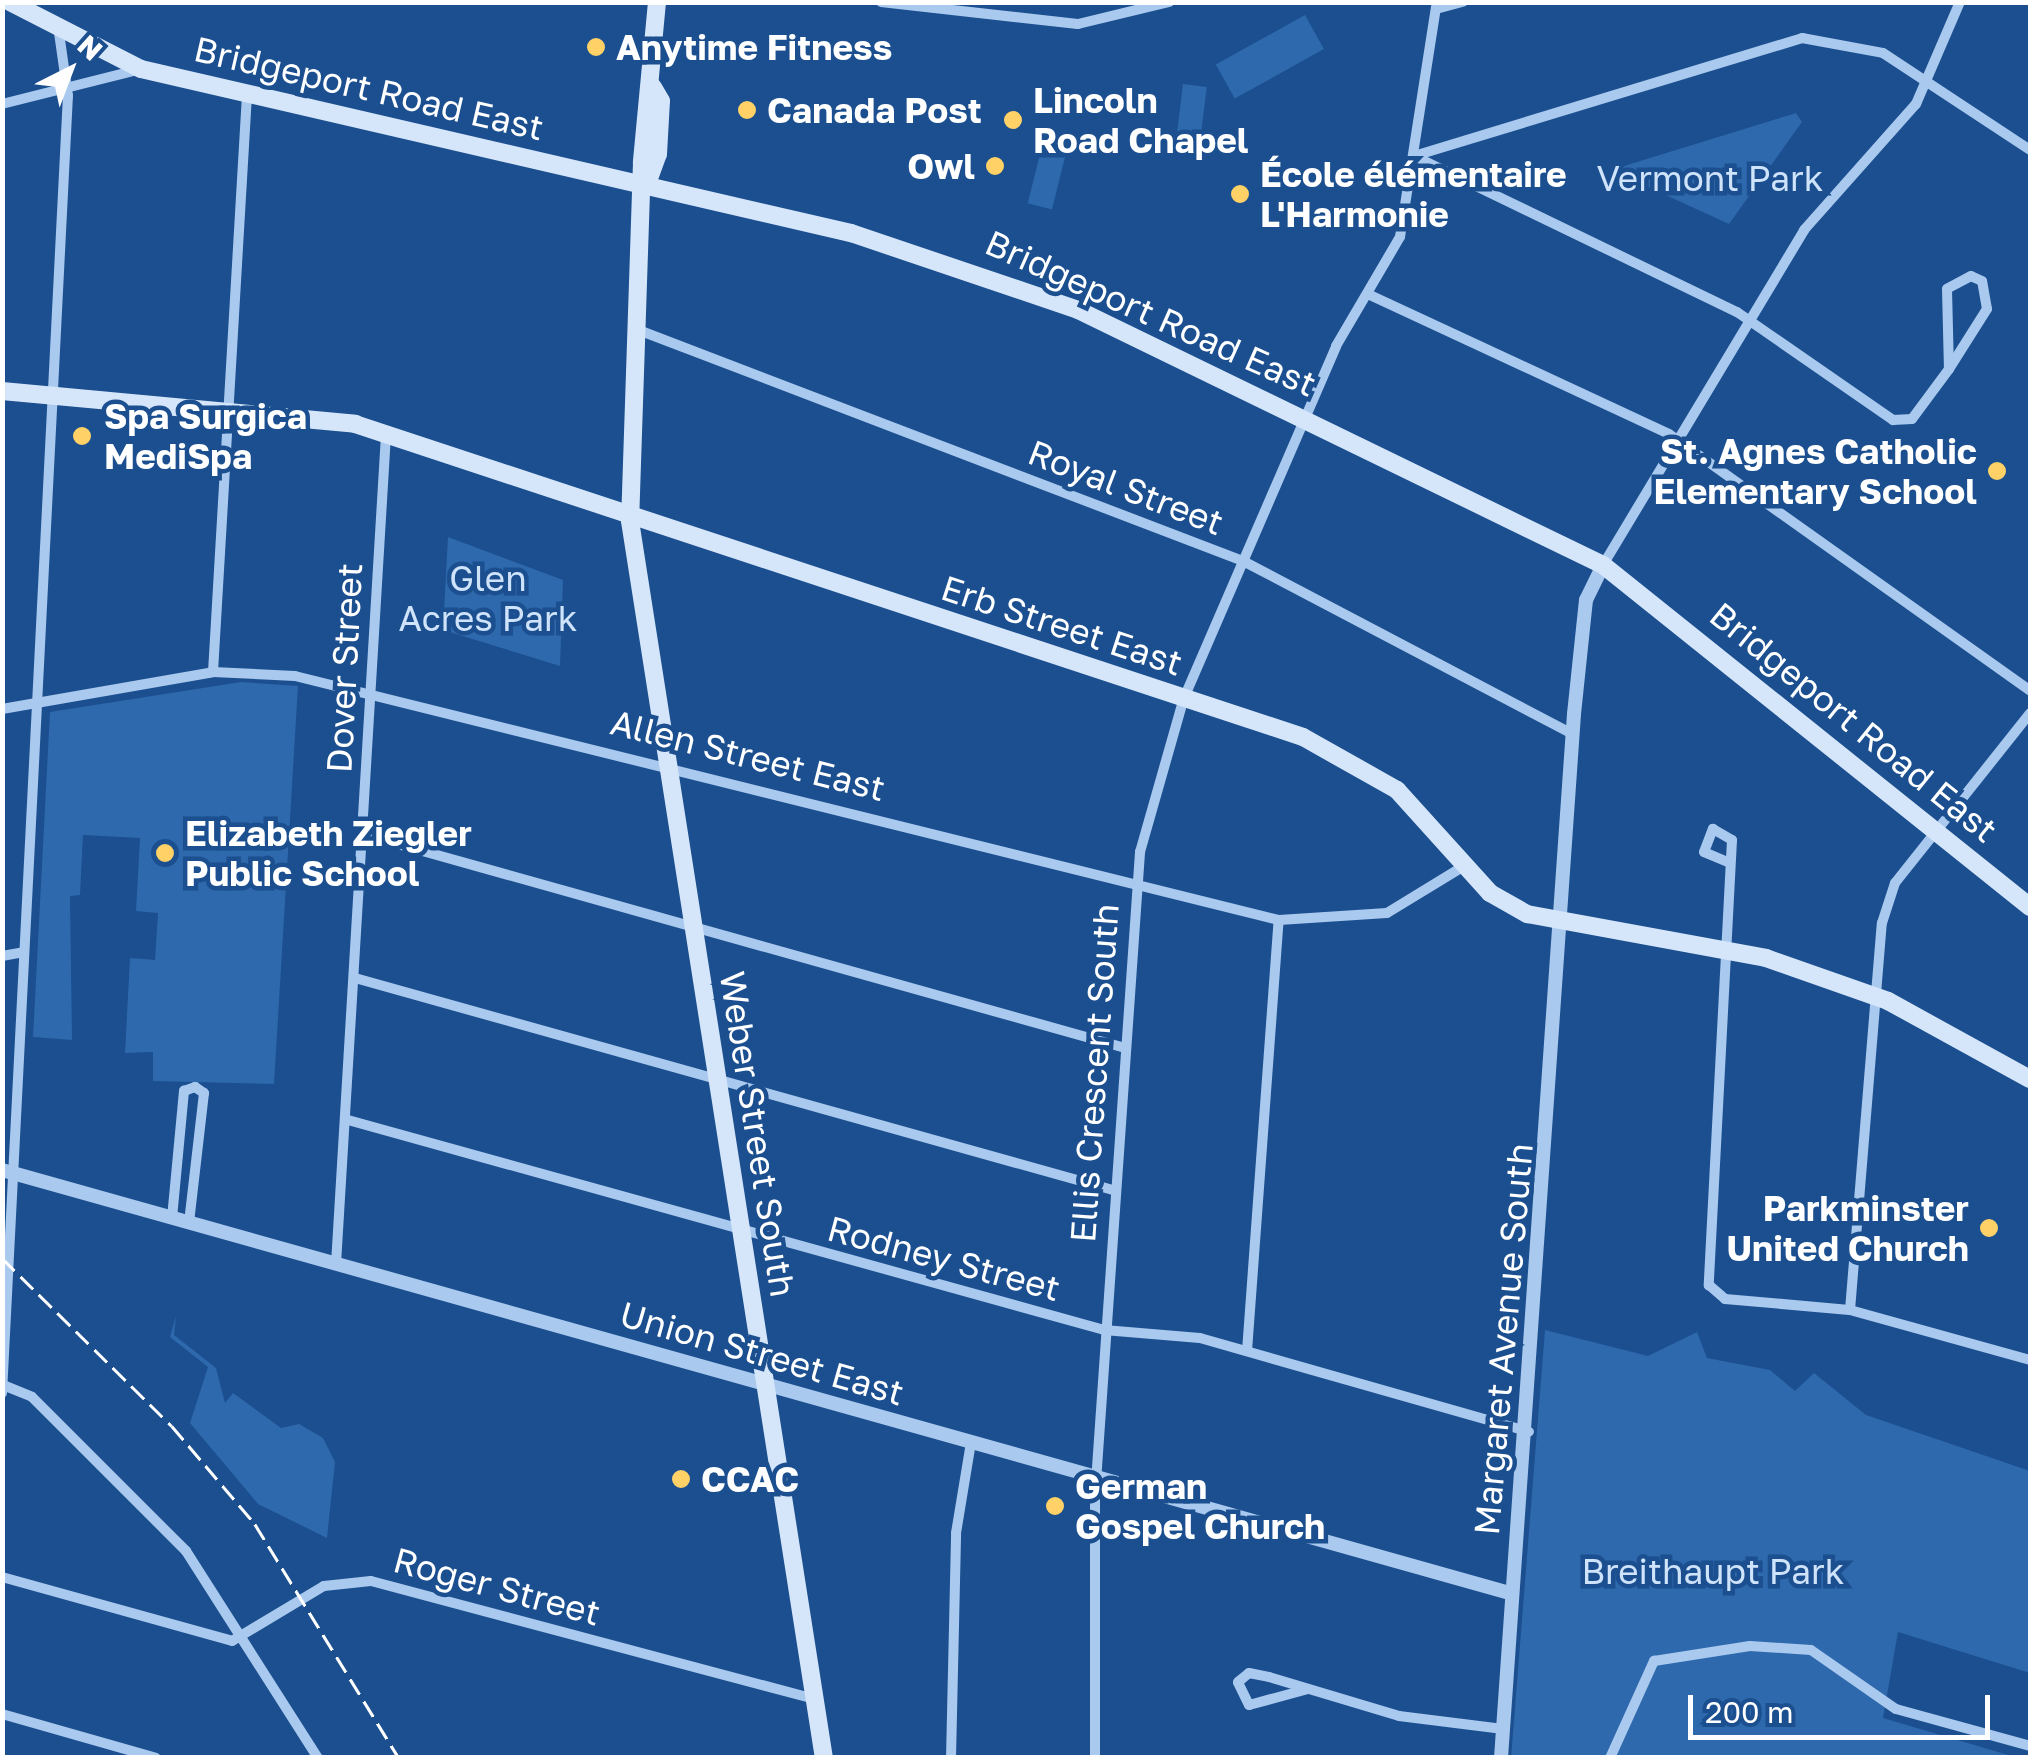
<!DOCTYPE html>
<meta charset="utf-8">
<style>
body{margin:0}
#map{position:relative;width:2033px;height:1760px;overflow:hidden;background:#1b4f8f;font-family:"Golos Text",sans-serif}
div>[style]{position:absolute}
.green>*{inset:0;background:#2e69ad;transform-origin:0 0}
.minor>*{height:10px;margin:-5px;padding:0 5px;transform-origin:5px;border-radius:5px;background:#a9c9ee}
.tertiary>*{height:14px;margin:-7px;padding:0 7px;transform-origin:7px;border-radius:7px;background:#a9c9ee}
.secondary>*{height:18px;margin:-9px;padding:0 9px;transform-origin:9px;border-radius:9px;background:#d6e6fa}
.rail>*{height:2.5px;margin-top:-1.25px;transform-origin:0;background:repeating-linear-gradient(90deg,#fff 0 18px,transparent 0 26px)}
.dots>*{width:28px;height:28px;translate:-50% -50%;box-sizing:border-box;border:5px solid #1b4f8f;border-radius:50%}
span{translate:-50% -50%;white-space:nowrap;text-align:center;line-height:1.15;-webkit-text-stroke:9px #1b4f8f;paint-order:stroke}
.poi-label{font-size:35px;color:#fff;font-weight:700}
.left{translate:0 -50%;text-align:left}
.right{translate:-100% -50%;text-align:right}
.street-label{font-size:35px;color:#fff}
.park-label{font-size:35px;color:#cfe3fa}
.frame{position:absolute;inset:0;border:5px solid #fff;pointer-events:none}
.north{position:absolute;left:20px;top:20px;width:100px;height:100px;-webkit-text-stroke:8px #1b4f8f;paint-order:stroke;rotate:42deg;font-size:28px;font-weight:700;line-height:40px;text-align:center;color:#fff}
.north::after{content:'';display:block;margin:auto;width:35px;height:45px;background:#fff;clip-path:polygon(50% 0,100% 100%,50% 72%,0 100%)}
.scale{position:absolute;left:1688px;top:1695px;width:302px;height:45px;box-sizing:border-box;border:5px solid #fff;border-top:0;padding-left:12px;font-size:30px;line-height:35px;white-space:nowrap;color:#fff;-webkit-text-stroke:8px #1b4f8f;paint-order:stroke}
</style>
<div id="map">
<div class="green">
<div style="left:1305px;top:15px;width:39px;height:102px;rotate:61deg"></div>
<div style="left:1183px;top:84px;width:24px;height:56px;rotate:7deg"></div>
<div style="clip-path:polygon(1796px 113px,1802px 122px,1729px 224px,1611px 170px)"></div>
<div style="left:1041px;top:150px;width:25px;height:55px;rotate:14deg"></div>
<div style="clip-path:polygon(448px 537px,563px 580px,560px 666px,443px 630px)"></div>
<div style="clip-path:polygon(241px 682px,298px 686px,274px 1084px,153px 1081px,153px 1052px,125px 1053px,130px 958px,155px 960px,158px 913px,136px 911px,140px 838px,83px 835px,80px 895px,70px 896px,72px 1040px,33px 1037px,50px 712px)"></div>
<div style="clip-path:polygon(176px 1316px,174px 1335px,216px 1368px,225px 1403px,233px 1393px,281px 1428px,299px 1424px,323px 1438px,335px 1462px,327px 1538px,258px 1504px,190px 1423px,208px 1367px,170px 1337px)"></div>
<div style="clip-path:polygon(1545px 1330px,1648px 1356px,1697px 1332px,1707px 1358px,1770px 1370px,1795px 1391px,1814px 1373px,1866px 1415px,2030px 1471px,2030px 1673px,1898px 1632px,1883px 1718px,2015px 1757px,1511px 1758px)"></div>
</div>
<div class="minor">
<div style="left:881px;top:2px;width:198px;rotate:6.4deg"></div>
<div style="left:1078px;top:24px;width:94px;rotate:-13.6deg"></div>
<div style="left:1436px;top:9px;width:28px;rotate:-15deg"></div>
<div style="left:2px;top:104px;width:143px;rotate:-14.1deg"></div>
<div style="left:1414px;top:156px;width:359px;rotate:25.8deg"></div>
<div style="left:1737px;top:312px;width:190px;rotate:34.7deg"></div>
<div style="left:1893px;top:420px;width:19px;rotate:-3deg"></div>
<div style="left:1912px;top:419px;width:62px;rotate:-53.5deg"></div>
<div style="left:1949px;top:369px;width:71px;rotate:-57.7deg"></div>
<div style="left:1987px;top:309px;width:28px;rotate:-100deg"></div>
<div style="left:1982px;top:281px;width:12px;rotate:-156deg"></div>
<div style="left:1971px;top:276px;width:27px;rotate:152deg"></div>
<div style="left:1947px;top:289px;width:80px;rotate:88.6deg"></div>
<div style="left:1414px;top:156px;width:406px;rotate:-16.9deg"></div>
<div style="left:1802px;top:38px;width:82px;rotate:10.5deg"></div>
<div style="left:1883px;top:53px;width:176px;rotate:33.4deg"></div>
<div style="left:1372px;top:296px;width:327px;rotate:24.9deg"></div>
<div style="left:1669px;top:434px;width:443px;rotate:35.4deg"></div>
<div style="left:641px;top:331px;width:644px;rotate:20.91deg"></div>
<div style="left:1243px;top:561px;width:373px;rotate:27.7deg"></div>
<div style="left:1603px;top:565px;width:391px;rotate:-59deg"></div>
<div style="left:1804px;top:230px;width:169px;rotate:-48.4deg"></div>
<div style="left:1916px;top:104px;width:111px;rotate:-66.7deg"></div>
<div style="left:213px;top:672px;width:578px;rotate:-86.63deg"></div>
<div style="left:2px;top:709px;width:214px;rotate:-9.9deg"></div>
<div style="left:213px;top:672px;width:82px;rotate:2.8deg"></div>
<div style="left:295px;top:676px;width:1014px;rotate:13.93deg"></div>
<div style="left:1279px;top:920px;width:108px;rotate:-3.7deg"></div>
<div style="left:1387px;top:913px;width:90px;rotate:-31.4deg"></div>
<div style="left:362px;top:834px;width:789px;rotate:15.66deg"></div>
<div style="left:1730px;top:863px;width:28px;rotate:-157deg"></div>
<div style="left:1704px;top:852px;width:25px;rotate:-69deg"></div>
<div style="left:1713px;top:829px;width:22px;rotate:30deg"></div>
<div style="left:1732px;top:840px;width:446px;rotate:93deg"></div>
<div style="left:1709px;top:1285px;width:21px;rotate:41deg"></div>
<div style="left:1725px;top:1299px;width:125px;rotate:5deg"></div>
<div style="left:1850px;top:1310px;width:187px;rotate:15.5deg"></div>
<div style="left:2px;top:956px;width:22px;rotate:-10deg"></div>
<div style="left:355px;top:978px;width:787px;rotate:15.63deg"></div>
<div style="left:348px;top:1120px;width:785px;rotate:15.52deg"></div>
<div style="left:1104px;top:1330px;width:96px;rotate:4.8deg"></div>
<div style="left:1200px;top:1338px;width:342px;rotate:15.9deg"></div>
<div style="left:172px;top:1218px;width:128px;rotate:-84.6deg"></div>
<div style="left:184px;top:1091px;width:12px;rotate:-20deg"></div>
<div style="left:195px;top:1087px;width:11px;rotate:34deg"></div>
<div style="left:204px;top:1093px;width:130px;rotate:96.6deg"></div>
<div style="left:336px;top:1264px;width:831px;rotate:-86.55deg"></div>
<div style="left:1850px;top:1310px;width:388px;rotate:-85.3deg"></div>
<div style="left:1882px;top:923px;width:42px;rotate:-72deg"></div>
<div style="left:1895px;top:883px;width:217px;rotate:-51.5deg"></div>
<div style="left:1247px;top:1351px;width:432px;rotate:-85.8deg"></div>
<div style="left:3px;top:1385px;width:31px;rotate:22deg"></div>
<div style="left:32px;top:1397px;width:218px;rotate:45deg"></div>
<div style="left:186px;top:1551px;width:246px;rotate:57.5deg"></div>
<div style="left:2px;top:1393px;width:1299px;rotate:-87.09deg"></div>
<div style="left:68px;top:96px;width:64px;rotate:-98.1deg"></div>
<div style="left:2px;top:1577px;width:239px;rotate:15.5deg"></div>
<div style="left:232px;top:1641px;width:107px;rotate:-30.9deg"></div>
<div style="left:324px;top:1586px;width:47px;rotate:-6.1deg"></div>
<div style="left:371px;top:1581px;width:460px;rotate:14.9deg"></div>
<div style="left:1308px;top:1689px;width:61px;rotate:164.8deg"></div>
<div style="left:1249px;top:1705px;width:25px;rotate:-116deg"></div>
<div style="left:1238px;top:1682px;width:14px;rotate:-39deg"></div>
<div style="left:1249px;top:1673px;width:20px;rotate:11deg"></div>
<div style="left:1269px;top:1677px;width:136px;rotate:16.7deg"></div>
<div style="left:1399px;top:1716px;width:105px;rotate:7.1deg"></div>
<div style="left:2px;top:1714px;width:160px;rotate:15.9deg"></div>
<div style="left:951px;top:1758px;width:225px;rotate:-88.7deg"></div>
<div style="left:956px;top:1533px;width:92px;rotate:-80.6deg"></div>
<div style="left:1095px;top:1758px;width:262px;rotate:-90deg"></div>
<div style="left:1095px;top:1496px;width:646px;rotate:-86deg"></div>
<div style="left:1140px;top:852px;width:160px;rotate:-74.1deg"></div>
<div style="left:1184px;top:698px;width:383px;rotate:-66.6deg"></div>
<div style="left:1336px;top:346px;width:126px;rotate:-59.6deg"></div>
<div style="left:1400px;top:237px;width:238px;rotate:-81.1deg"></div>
<div style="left:1610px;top:1758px;width:107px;rotate:-65.6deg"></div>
<div style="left:1654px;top:1661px;width:97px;rotate:-8.9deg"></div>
<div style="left:1750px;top:1646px;width:61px;rotate:3.8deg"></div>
<div style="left:1811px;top:1650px;width:103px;rotate:34.8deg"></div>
<div style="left:1896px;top:1709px;width:139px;rotate:15.4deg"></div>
</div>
<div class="tertiary">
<div style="left:2px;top:1170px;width:1562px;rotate:15.67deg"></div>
<div style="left:1501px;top:1758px;width:1047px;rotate:-86deg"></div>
<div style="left:1574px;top:714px;width:115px;rotate:-84deg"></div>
<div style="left:1586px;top:600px;width:39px;rotate:-64deg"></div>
</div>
<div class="secondary">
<div style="left:10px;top:2px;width:147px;rotate:27.1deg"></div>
<div style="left:141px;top:69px;width:729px;rotate:13.01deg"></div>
<div style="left:851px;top:233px;width:240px;rotate:18.7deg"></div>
<div style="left:1078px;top:310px;width:584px;rotate:25.91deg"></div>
<div style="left:1603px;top:565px;width:547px;rotate:38.69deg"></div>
<div style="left:657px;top:2px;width:161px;rotate:95.4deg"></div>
<div style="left:642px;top:162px;width:359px;rotate:91.9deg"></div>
<div style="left:630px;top:521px;width:1252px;rotate:81.09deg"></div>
<div style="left:647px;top:184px;width:32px;rotate:-70deg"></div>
<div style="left:658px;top:154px;width:53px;rotate:-86.8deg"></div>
<div style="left:661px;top:101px;width:16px;rotate:-120deg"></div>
<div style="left:2px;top:391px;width:355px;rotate:5.3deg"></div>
<div style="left:355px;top:424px;width:998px;rotate:18.27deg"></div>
<div style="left:1303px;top:737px;width:108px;rotate:29.4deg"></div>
<div style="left:1397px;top:790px;width:139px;rotate:47.9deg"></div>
<div style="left:1490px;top:893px;width:43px;rotate:29.6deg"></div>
<div style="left:1527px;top:914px;width:243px;rotate:10.4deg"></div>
<div style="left:1766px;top:958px;width:129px;rotate:19.4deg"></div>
<div style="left:1888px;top:1001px;width:162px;rotate:28.8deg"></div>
</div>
<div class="rail">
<div style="left:2px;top:1258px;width:239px;rotate:44.7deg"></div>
<div style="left:172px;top:1426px;width:128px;rotate:49.7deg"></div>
<div style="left:255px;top:1524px;width:275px;rotate:58.4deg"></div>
</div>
<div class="dots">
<div style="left:596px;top:47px;background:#ffd166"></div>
<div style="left:747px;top:110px;background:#ffd166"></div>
<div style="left:1013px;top:120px;background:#ffd166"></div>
<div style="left:995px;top:166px;background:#ffd166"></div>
<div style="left:1240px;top:194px;background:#ffd166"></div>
<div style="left:82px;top:436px;background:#ffd166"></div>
<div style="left:1997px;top:471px;background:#ffd166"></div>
<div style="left:165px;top:853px;background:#ffd166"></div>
<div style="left:1989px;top:1228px;background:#ffd166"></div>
<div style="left:681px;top:1479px;background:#ffd166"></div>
<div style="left:1055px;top:1506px;background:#ffd166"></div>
</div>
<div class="poi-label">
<span class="left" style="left:616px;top:47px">Anytime Fitness</span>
<span class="left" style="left:1033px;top:120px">Lincoln<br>Road Chapel</span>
<span class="left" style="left:767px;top:110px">Canada Post</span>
<span class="right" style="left:975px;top:166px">Owl</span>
<span class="left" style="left:1260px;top:194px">École élémentaire<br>L'Harmonie</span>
<span class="left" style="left:104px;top:436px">Spa Surgica<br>MediSpa</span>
<span class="right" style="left:1977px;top:471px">St. Agnes Catholic<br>Elementary School</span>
<span class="left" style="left:185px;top:853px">Elizabeth Ziegler<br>Public School</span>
<span class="right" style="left:1969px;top:1228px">Parkminster<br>United Church</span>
<span class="left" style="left:701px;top:1479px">CCAC</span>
<span class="left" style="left:1075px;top:1506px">German<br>Gospel Church</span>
</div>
<div class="street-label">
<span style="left:369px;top:88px;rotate:13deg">Bridgeport Road East</span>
<span style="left:1151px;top:313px;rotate:24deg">Bridgeport Road East</span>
<span style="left:1126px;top:487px;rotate:21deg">Royal Street</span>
<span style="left:1062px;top:625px;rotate:18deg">Erb Street East</span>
<span style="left:344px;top:668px;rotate:-87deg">Dover Street</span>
<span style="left:1854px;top:722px;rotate:39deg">Bridgeport Road East</span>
<span style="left:748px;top:755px;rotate:14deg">Allen Street East</span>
<span style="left:1094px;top:1073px;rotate:-86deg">Ellis Crescent South</span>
<span style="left:758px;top:1134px;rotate:81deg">Weber Street South</span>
<span style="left:944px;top:1258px;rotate:15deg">Rodney Street</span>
<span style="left:1503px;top:1339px;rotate:-85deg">Margaret Avenue South</span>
<span style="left:762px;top:1353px;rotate:16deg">Union Street East</span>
<span style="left:497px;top:1586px;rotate:15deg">Roger Street</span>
</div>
<div class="park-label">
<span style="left:1710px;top:178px">Vermont Park</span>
<span style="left:488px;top:598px">Glen<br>Acres Park</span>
<span style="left:1713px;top:1571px">Breithaupt Park</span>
</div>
<div class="frame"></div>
<div class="north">N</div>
<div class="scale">200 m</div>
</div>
